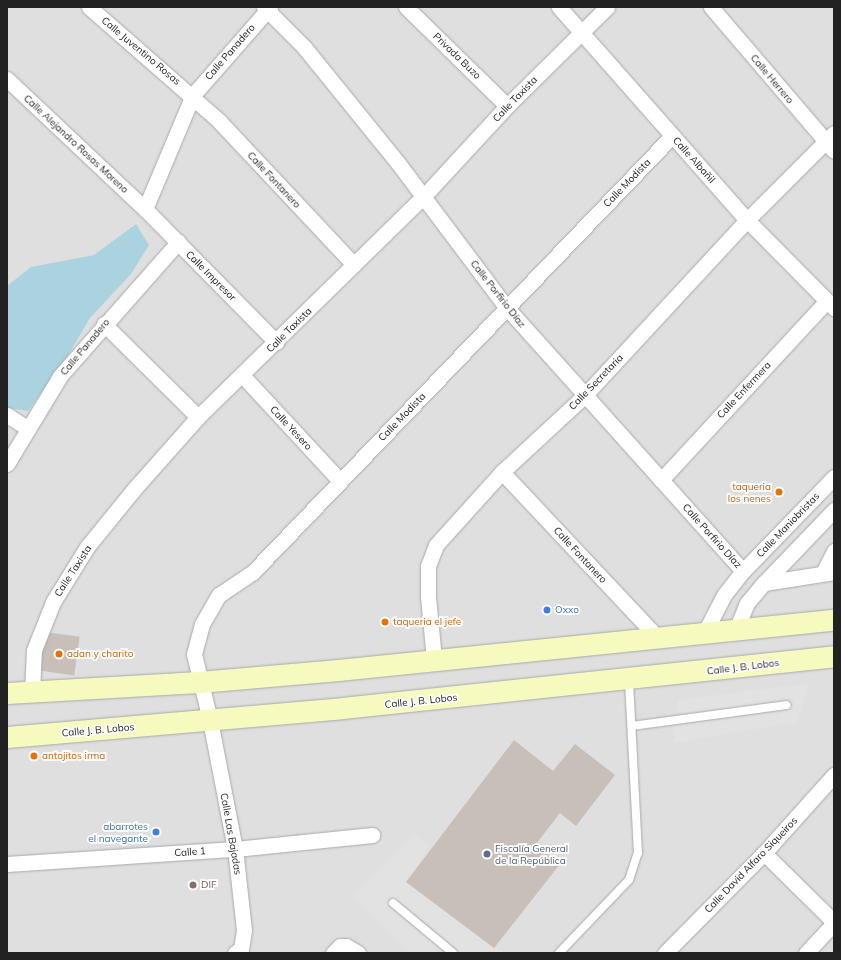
<!DOCTYPE html>
<meta charset="utf-8">
<style>
body{margin:0}
#map{position:relative;width:841px;height:960px;overflow:hidden;background:#f2efe9;font-family:Mulish,sans-serif}
div>[style]{position:absolute}
.residential>*{inset:0;background:#e0dfdf;transform-origin:0 0}
.parking>*{inset:0;background:#e2e2e2}
.water>*{inset:0;background:#aad3df}
.building>*{inset:0;background:#c7bfb8;transform-origin:0 0}
.roads{filter:drop-shadow(0 0 1px #a9a9a9) drop-shadow(0 0 1px #a9a9a9)}
.lane>*{height:8px;margin:-4px;padding:0 4px;transform-origin:4px;border-radius:4px;background:#fff}
.street>*{height:15px;margin:-7.5px;padding:0 7.5px;transform-origin:7.5px;border-radius:7.5px;background:#fff}
.secondary>*{height:21px;margin:-10.5px;padding:0 10.5px;transform-origin:10.5px;border-radius:10.5px;background:#f7fabf}
.dots>*{width:11px;height:11px;translate:-50% -50%;box-sizing:border-box;border:2px solid #fff;border-radius:50%}
span{translate:-50% -50%;white-space:nowrap;text-align:center;line-height:1.15;-webkit-text-stroke:3.5px #fff;paint-order:stroke}
.street-label{font-size:10px;color:#222}
.food-label{font-size:10px;color:#c56008}
.right{translate:-100% -50%;text-align:right}
.left{translate:0 -50%;text-align:left}
.shop-label{font-size:10px;color:#366cbe}
.service-label{font-size:10px;color:#4e5e75}
.education-label{font-size:10px;color:#785e54}
.frame{position:absolute;inset:0;border:8px solid #222;pointer-events:none}
</style>
<div id="map">
<div class="residential">
<div style="left:7px;top:7px;width:827px;height:946px"></div>
</div>
<div class="parking">
<div style="clip-path:polygon(810px 683px,797px 722px,673px 743px,678px 700px)"></div>
<div style="clip-path:polygon(414px 834px,429px 847px,406px 882px,494px 948px,506px 953px,410px 953px,353px 896px)"></div>
</div>
<div class="water">
<div style="clip-path:polygon(136px 224px,149px 245px,131px 274px,90px 318px,63px 364px,28px 411px,7px 408px,7px 286px,31px 267px,94px 255px)"></div>
</div>
<div class="building">
<div style="left:45px;top:632px;width:35px;height:39px;rotate:8deg"></div>
<div style="clip-path:polygon(514px 740px,553px 771px,575px 744px,615px 775px,576px 826px,560px 813px,536px 844px,560px 864px,494px 948px,406px 882px)"></div>
</div>
<div class="roads">
<div class="lane">
<div style="left:632px;top:726px;width:156px;rotate:-7.7deg"></div>
<div style="left:393px;top:903px;width:78px;rotate:39.8deg"></div>
<div style="left:559px;top:953px;width:101px;rotate:-46.2deg"></div>
<div style="left:629px;top:880px;width:28px;rotate:-72deg"></div>
<div style="left:638px;top:853px;width:173px;rotate:-93deg"></div>
</div>
<div class="street">
<div style="left:89px;top:7px;width:173px;rotate:41.2deg"></div>
<div style="left:219px;top:121px;width:197px;rotate:46.8deg"></div>
<div style="left:264px;top:7px;width:57px;rotate:45deg"></div>
<div style="left:304px;top:47px;width:149px;rotate:51deg"></div>
<div style="left:398px;top:163px;width:181px;rotate:53.1deg"></div>
<div style="left:507px;top:308px;width:353px;rotate:48.1deg"></div>
<div style="left:406px;top:7px;width:141px;rotate:44.4deg"></div>
<div style="left:559px;top:7px;width:284px;rotate:48.6deg"></div>
<div style="left:747px;top:220px;width:124px;rotate:45.3deg"></div>
<div style="left:711px;top:7px;width:189px;rotate:49.5deg"></div>
<div style="left:7px;top:79px;width:190px;rotate:43.3deg"></div>
<div style="left:145px;top:209px;width:187px;rotate:45.4deg"></div>
<div style="left:145px;top:209px;width:124px;rotate:-67.2deg"></div>
<div style="left:193px;top:95px;width:117px;rotate:-48.8deg"></div>
<div style="left:104px;top:324px;width:132px;rotate:44.7deg"></div>
<div style="left:242px;top:375px;width:144px;rotate:47.2deg"></div>
<div style="left:7px;top:415px;width:24px;rotate:33deg"></div>
<div style="left:7px;top:464px;width:103px;rotate:-58.9deg"></div>
<div style="left:60px;top:376px;width:179px;rotate:-48.6deg"></div>
<div style="left:502px;top:472px;width:228px;rotate:46.8deg"></div>
<div style="left:661px;top:480px;width:244px;rotate:-47.2deg"></div>
<div style="left:823px;top:573px;width:25px;rotate:-63deg"></div>
<div style="left:764px;top:583px;width:71px;rotate:-8.9deg"></div>
<div style="left:736px;top:630px;width:29px;rotate:-68deg"></div>
<div style="left:747px;top:603px;width:26px;rotate:-50deg"></div>
<div style="left:764px;top:583px;width:101px;rotate:-46.2deg"></div>
<div style="left:704px;top:634px;width:44px;rotate:-62.9deg"></div>
<div style="left:724px;top:595px;width:31px;rotate:-52deg"></div>
<div style="left:743px;top:571px;width:131px;rotate:-45.9deg"></div>
<div style="left:434px;top:659px;width:62px;rotate:-95.5deg"></div>
<div style="left:428px;top:597px;width:31px;rotate:-90deg"></div>
<div style="left:428px;top:566px;width:22px;rotate:-69deg"></div>
<div style="left:436px;top:545px;width:98px;rotate:-47.9deg"></div>
<div style="left:502px;top:472px;width:112px;rotate:-42.8deg"></div>
<div style="left:584px;top:396px;width:240px;rotate:-47.2deg"></div>
<div style="left:747px;top:220px;width:123px;rotate:-45deg"></div>
<div style="left:32px;top:691px;width:41px;rotate:-87.2deg"></div>
<div style="left:34px;top:650px;width:52px;rotate:-68.4deg"></div>
<div style="left:53px;top:602px;width:65px;rotate:-58.3deg"></div>
<div style="left:87px;top:547px;width:76px;rotate:-50.9deg"></div>
<div style="left:135px;top:488px;width:95px;rotate:-48.4deg"></div>
<div style="left:198px;top:417px;width:315px;rotate:-44.4deg"></div>
<div style="left:423px;top:197px;width:124px;rotate:-47.3deg"></div>
<div style="left:507px;top:106px;width:141px;rotate:-44.7deg"></div>
<div style="left:764px;top:853px;width:98px;rotate:44.6deg"></div>
<div style="left:7px;top:864px;width:228px;rotate:-3.8deg"></div>
<div style="left:235px;top:849px;width:138px;rotate:-5.8deg"></div>
<div style="left:235px;top:953px;width:7px;rotate:-34deg"></div>
<div style="left:241px;top:949px;width:19px;rotate:-81deg"></div>
<div style="left:244px;top:930px;width:81px;rotate:-96.3deg"></div>
<div style="left:235px;top:849px;width:131px;rotate:-101deg"></div>
<div style="left:210px;top:720px;width:68px;rotate:-103.6deg"></div>
<div style="left:194px;top:654px;width:31px;rotate:-75deg"></div>
<div style="left:202px;top:624px;width:34px;rotate:-60deg"></div>
<div style="left:219px;top:595px;width:41px;rotate:-34.1deg"></div>
<div style="left:253px;top:572px;width:605px;rotate:-46.14deg"></div>
<div style="left:333px;top:953px;width:10px;rotate:-45deg"></div>
<div style="left:340px;top:946px;width:6px"></div>
<div style="left:346px;top:946px;width:14px;rotate:30deg"></div>
<div style="left:665px;top:953px;width:141px;rotate:-45.3deg"></div>
<div style="left:764px;top:853px;width:105px;rotate:-48.1deg"></div>
<div style="left:806px;top:953px;width:41px;rotate:-47deg"></div>
</div>
<div class="secondary">
<div style="left:7px;top:693px;width:192px;rotate:-3.3deg"></div>
<div style="left:199px;top:682px;width:140px;rotate:-4.9deg"></div>
<div style="left:338px;top:670px;width:499px;rotate:-5.8deg"></div>
<div style="left:7px;top:737px;width:336px;rotate:-4.9deg"></div>
<div style="left:342px;top:708px;width:495px;rotate:-6deg"></div>
</div>
</div>
<div class="dots">
<div style="left:779px;top:492px;background:#e8710a"></div>
<div style="left:547px;top:610px;background:#3f7fe0"></div>
<div style="left:385px;top:622px;background:#e8710a"></div>
<div style="left:59px;top:654px;background:#e8710a"></div>
<div style="left:34px;top:756px;background:#e8710a"></div>
<div style="left:156px;top:832px;background:#3f7fe0"></div>
<div style="left:487px;top:854px;background:#5c6f8a"></div>
<div style="left:193px;top:885px;background:#8d6e63"></div>
</div>
<div class="street-label">
<span style="left:141px;top:51px;rotate:40deg">Calle Juventino Rosas</span>
<span style="left:230px;top:52px;rotate:-49deg">Calle Panadero</span>
<span style="left:457px;top:56px;rotate:44deg">Privada Buzo</span>
<span style="left:772px;top:79px;rotate:50deg">Calle Herrero</span>
<span style="left:515px;top:99px;rotate:-46deg">Calle Taxista</span>
<span style="left:76px;top:144px;rotate:43deg">Calle Alejandro Rosas Moreno</span>
<span style="left:694px;top:160px;rotate:48deg">Calle Albañil</span>
<span style="left:274px;top:180px;rotate:47deg">Calle Fontanero</span>
<span style="left:627px;top:183px;rotate:-46deg">Calle Modista</span>
<span style="left:211px;top:276px;rotate:45deg">Calle Impresor</span>
<span style="left:498px;top:294px;rotate:52deg">Calle Porfirio Díaz</span>
<span style="left:289px;top:330px;rotate:-45deg">Calle Taxista</span>
<span style="left:85px;top:347px;rotate:-50deg">Calle Panadero</span>
<span style="left:596px;top:382px;rotate:-46deg">Calle Secretaria</span>
<span style="left:744px;top:390px;rotate:-47deg">Calle Enfermera</span>
<span style="left:402px;top:417px;rotate:-46deg">Calle Modista</span>
<span style="left:291px;top:428px;rotate:47deg">Calle Yesero</span>
<span style="left:788px;top:525px;rotate:-46deg">Calle Maniobristas</span>
<span style="left:712px;top:536px;rotate:48deg">Calle Porfirio Díaz</span>
<span style="left:580px;top:555px;rotate:47deg">Calle Fontanero</span>
<span style="left:73px;top:571px;rotate:-57deg">Calle Taxista</span>
<span style="left:743px;top:667px;rotate:-7deg">Calle J. B. Lobos</span>
<span style="left:421px;top:701px;rotate:-6deg">Calle J. B. Lobos</span>
<span style="left:98px;top:730px;rotate:-5deg">Calle J. B. Lobos</span>
<span style="left:231px;top:834px;rotate:80deg">Calle Las Bajadas</span>
<span style="left:190px;top:852px;rotate:-4deg">Calle 1</span>
<span style="left:751px;top:865px;rotate:-46deg">Calle David Alfaro Siqueiros</span>
</div>
<div class="food-label">
<span class="right" style="left:771px;top:492px">taqueria<br>los nenes</span>
<span class="left" style="left:393px;top:622px">taqueria el jefe</span>
<span class="left" style="left:67px;top:654px">adan y charito</span>
<span class="left" style="left:42px;top:756px">antojitos irma</span>
</div>
<div class="shop-label">
<span class="left" style="left:555px;top:610px">Oxxo</span>
<span class="right" style="left:148px;top:832px">abarrotes<br>el navegante</span>
</div>
<div class="service-label">
<span class="left" style="left:495px;top:854px">Fiscalía General<br>de la República</span>
</div>
<div class="education-label">
<span class="left" style="left:201px;top:885px">DIF</span>
</div>
<div class="frame"></div>
</div>
